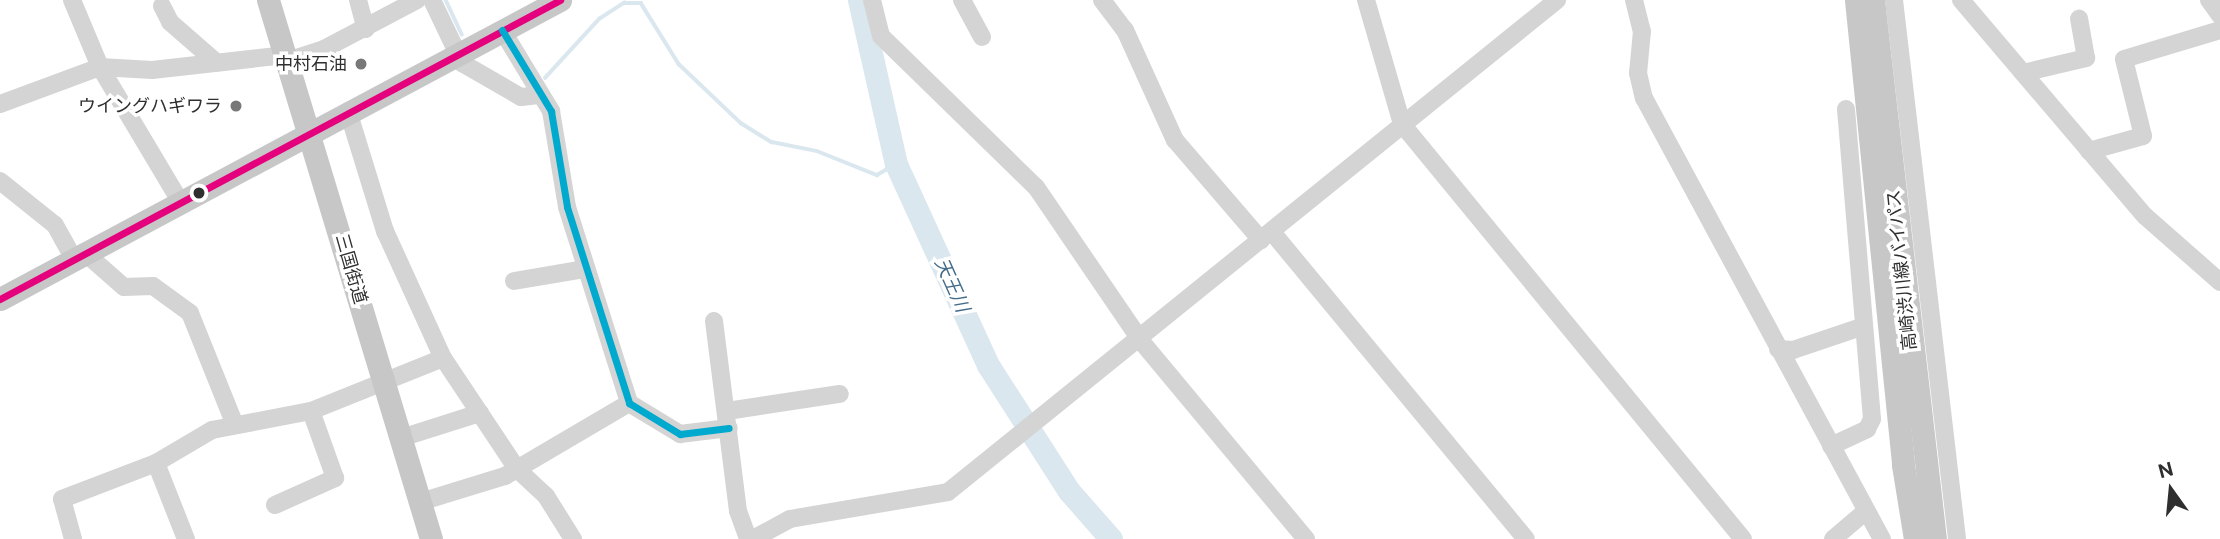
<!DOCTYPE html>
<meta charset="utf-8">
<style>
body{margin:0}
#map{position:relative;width:2220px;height:539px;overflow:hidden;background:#fff;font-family:"Public Sans","Noto Sans JP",sans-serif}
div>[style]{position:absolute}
.stream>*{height:3.5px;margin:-1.75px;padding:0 1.75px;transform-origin:1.75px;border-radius:1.75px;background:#dbe7ef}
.river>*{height:23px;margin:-11.5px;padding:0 11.5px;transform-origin:11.5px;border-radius:11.5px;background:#dbe7ef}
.minor>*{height:18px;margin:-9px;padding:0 9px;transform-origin:9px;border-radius:9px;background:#d4d4d4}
.major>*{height:23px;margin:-11.5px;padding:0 11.5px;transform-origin:11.5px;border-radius:11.5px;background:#c7c7c7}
.bus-1>*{height:7px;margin:-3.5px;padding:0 3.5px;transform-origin:3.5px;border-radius:3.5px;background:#e5007d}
.bus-2>*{height:7px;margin:-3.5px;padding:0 3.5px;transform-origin:3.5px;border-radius:3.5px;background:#00a9ce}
.dots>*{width:19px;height:19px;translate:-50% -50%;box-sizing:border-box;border:4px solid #fff;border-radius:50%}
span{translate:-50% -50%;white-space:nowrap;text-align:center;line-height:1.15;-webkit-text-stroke:7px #fff;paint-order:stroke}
.poi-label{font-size:18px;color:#2f2f2f}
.right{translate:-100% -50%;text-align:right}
.street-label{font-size:18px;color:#2f2f2f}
.water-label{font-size:19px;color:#456d89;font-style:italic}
.north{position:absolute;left:2136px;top:455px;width:70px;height:70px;-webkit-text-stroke:5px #fff;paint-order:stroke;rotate:345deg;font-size:19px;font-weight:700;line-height:28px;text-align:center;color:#2f2f2f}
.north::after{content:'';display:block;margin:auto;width:24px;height:32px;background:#2f2f2f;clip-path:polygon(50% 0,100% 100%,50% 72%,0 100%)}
</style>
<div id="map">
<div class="stream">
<div style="left:446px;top:0;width:38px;rotate:65deg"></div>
<div style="left:545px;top:78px;width:80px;rotate:-47.5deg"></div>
<div style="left:599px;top:19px;width:30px;rotate:-33deg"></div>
<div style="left:624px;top:3px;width:17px"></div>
<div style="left:641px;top:3px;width:72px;rotate:58.1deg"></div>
<div style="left:679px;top:64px;width:86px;rotate:43.6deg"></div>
<div style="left:741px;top:123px;width:36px;rotate:32deg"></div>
<div style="left:772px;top:142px;width:46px;rotate:11.3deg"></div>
<div style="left:817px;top:151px;width:65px;rotate:21.8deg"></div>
<div style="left:877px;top:175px;width:22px;rotate:-30deg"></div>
</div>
<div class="river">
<div style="left:859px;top:0;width:168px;rotate:77.3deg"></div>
<div style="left:896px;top:164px;width:221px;rotate:65.4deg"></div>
<div style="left:988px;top:365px;width:150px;rotate:57.3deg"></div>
<div style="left:1069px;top:491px;width:64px;rotate:48.8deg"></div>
</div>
<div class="minor">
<div style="left:72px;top:0;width:73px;rotate:67.3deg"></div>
<div style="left:100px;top:67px;width:156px;rotate:59.2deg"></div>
<div style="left:358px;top:0;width:30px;rotate:75deg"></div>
<div style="left:432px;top:0;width:70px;rotate:64.5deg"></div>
<div style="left:462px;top:63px;width:68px;rotate:30deg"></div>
<div style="left:521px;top:97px;width:18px;rotate:-6deg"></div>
<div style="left:872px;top:0;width:37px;rotate:76deg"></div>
<div style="left:881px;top:36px;width:216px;rotate:44.3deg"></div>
<div style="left:1036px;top:187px;width:186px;rotate:55.7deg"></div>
<div style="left:1141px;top:341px;width:258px;rotate:50.2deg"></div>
<div style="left:962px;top:0;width:42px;rotate:61.6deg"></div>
<div style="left:1102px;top:0;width:38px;rotate:53deg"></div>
<div style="left:1125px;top:30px;width:121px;rotate:65.6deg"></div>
<div style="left:1175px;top:140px;width:132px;rotate:49.3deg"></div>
<div style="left:1366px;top:0;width:129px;rotate:73.8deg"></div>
<div style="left:1402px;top:124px;width:537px;rotate:50.59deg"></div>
<div style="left:1634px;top:0;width:32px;rotate:76deg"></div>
<div style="left:1642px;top:31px;width:42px;rotate:95.4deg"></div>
<div style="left:1638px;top:73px;width:26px;rotate:77deg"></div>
<div style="left:1644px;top:98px;width:501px;rotate:61.65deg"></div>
<div style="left:1894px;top:0;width:543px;rotate:83.33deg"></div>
<div style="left:1961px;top:0;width:284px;rotate:49.6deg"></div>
<div style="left:2145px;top:216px;width:100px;rotate:41.3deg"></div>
<div style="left:2209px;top:0;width:19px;rotate:54deg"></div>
<div style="left:162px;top:6px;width:18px;rotate:63deg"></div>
<div style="left:170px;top:22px;width:62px;rotate:41.1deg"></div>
<div style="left:502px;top:30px;width:95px;rotate:58.8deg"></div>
<div style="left:551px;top:111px;width:97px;rotate:80.5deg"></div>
<div style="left:567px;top:207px;width:206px;rotate:72.4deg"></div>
<div style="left:629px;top:403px;width:60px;rotate:31.3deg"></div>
<div style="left:680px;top:434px;width:49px;rotate:-7deg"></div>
<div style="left:287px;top:61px;width:39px;rotate:-18deg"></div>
<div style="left:324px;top:49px;width:105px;rotate:-27.8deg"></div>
<div style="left:2023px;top:73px;width:65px;rotate:-13.4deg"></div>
<div style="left:2086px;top:58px;width:40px;rotate:-100deg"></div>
<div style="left:0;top:104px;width:107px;rotate:-20.3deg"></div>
<div style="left:100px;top:67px;width:52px;rotate:3.3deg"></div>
<div style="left:152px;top:70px;width:134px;rotate:-6.4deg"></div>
<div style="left:348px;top:111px;width:126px;rotate:72.9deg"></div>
<div style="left:385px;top:231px;width:140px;rotate:65.5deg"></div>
<div style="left:443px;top:358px;width:133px;rotate:56.3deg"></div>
<div style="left:517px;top:469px;width:40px;rotate:43deg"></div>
<div style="left:546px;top:496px;width:51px;rotate:57.9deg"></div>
<div style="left:2089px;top:151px;width:56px;rotate:-15.5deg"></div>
<div style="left:2143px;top:136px;width:79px;rotate:-103.9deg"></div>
<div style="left:2124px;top:59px;width:100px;rotate:-16.8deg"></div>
<div style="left:0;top:181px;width:70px;rotate:38.7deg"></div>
<div style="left:55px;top:225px;width:37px;rotate:61deg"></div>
<div style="left:1272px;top:232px;width:398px;rotate:50.4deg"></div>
<div style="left:84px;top:252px;width:53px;rotate:41.2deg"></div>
<div style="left:124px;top:287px;width:29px;rotate:-2deg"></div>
<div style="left:153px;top:286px;width:46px;rotate:36.1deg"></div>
<div style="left:190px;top:313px;width:121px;rotate:68.1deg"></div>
<div style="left:514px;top:281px;width:71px;rotate:-9.7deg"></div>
<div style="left:714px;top:321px;width:192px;rotate:82.8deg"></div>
<div style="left:738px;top:511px;width:30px;rotate:70deg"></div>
<div style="left:1778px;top:349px;width:15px;rotate:4deg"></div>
<div style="left:1793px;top:350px;width:72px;rotate:-18.7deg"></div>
<div style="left:727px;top:411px;width:114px;rotate:-8.6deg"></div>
<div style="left:401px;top:438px;width:83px;rotate:-17.6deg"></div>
<div style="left:1831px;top:446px;width:40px;rotate:-25deg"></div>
<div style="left:1867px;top:429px;width:11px;rotate:-63deg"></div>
<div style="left:1872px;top:419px;width:311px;rotate:-94.8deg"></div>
<div style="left:156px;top:463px;width:82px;rotate:68.5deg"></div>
<div style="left:420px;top:502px;width:89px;rotate:-17deg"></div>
<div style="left:505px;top:476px;width:144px;rotate:-30.5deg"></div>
<div style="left:275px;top:505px;width:66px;rotate:-24.2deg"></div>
<div style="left:335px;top:478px;width:71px;rotate:-109.7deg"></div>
<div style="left:73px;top:539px;width:41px;rotate:-105.4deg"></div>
<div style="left:62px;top:499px;width:101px;rotate:-21deg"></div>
<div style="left:156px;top:463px;width:65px;rotate:-30.5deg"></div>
<div style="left:212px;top:430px;width:101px;rotate:-10.9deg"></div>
<div style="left:311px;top:411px;width:142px;rotate:-21.9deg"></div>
<div style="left:753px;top:539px;width:42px;rotate:-28.4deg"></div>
<div style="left:790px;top:519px;width:160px;rotate:-9.7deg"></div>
<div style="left:948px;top:492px;width:783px;rotate:-38.93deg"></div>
<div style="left:1833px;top:539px;width:43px;rotate:-40.3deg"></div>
</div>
<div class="major">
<div style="left:268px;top:0;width:563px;rotate:73.17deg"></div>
<div style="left:1856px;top:0;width:467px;rotate:84.2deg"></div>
<div style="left:1903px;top:465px;width:75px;rotate:80.8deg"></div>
<div style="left:1873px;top:0;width:543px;rotate:83.44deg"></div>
<div style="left:0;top:299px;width:635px;rotate:-28.1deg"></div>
</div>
<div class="bus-1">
<div style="left:0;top:299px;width:635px;rotate:-28.1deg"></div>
</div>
<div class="bus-2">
<div style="left:502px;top:30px;width:95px;rotate:58.8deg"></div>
<div style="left:551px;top:111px;width:97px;rotate:80.5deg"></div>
<div style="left:567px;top:207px;width:206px;rotate:72.4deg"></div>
<div style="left:629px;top:403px;width:60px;rotate:31.3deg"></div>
<div style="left:680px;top:434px;width:49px;rotate:-7deg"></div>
</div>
<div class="dots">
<div style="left:361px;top:64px;background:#787878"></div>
<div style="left:236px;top:106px;background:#787878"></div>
<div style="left:199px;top:193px;background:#2f2f2f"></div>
</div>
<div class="poi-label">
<span class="right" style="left:347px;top:64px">中村石油</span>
<span class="right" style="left:222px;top:106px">ウイングハギワラ</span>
</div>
<div class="street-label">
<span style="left:351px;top:269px;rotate:74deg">三国街道</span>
<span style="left:1902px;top:270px;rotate:-96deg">高崎渋川線バイパス</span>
</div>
<div class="water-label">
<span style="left:952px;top:285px;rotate:66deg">天王川</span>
</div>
<div class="north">N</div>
</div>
